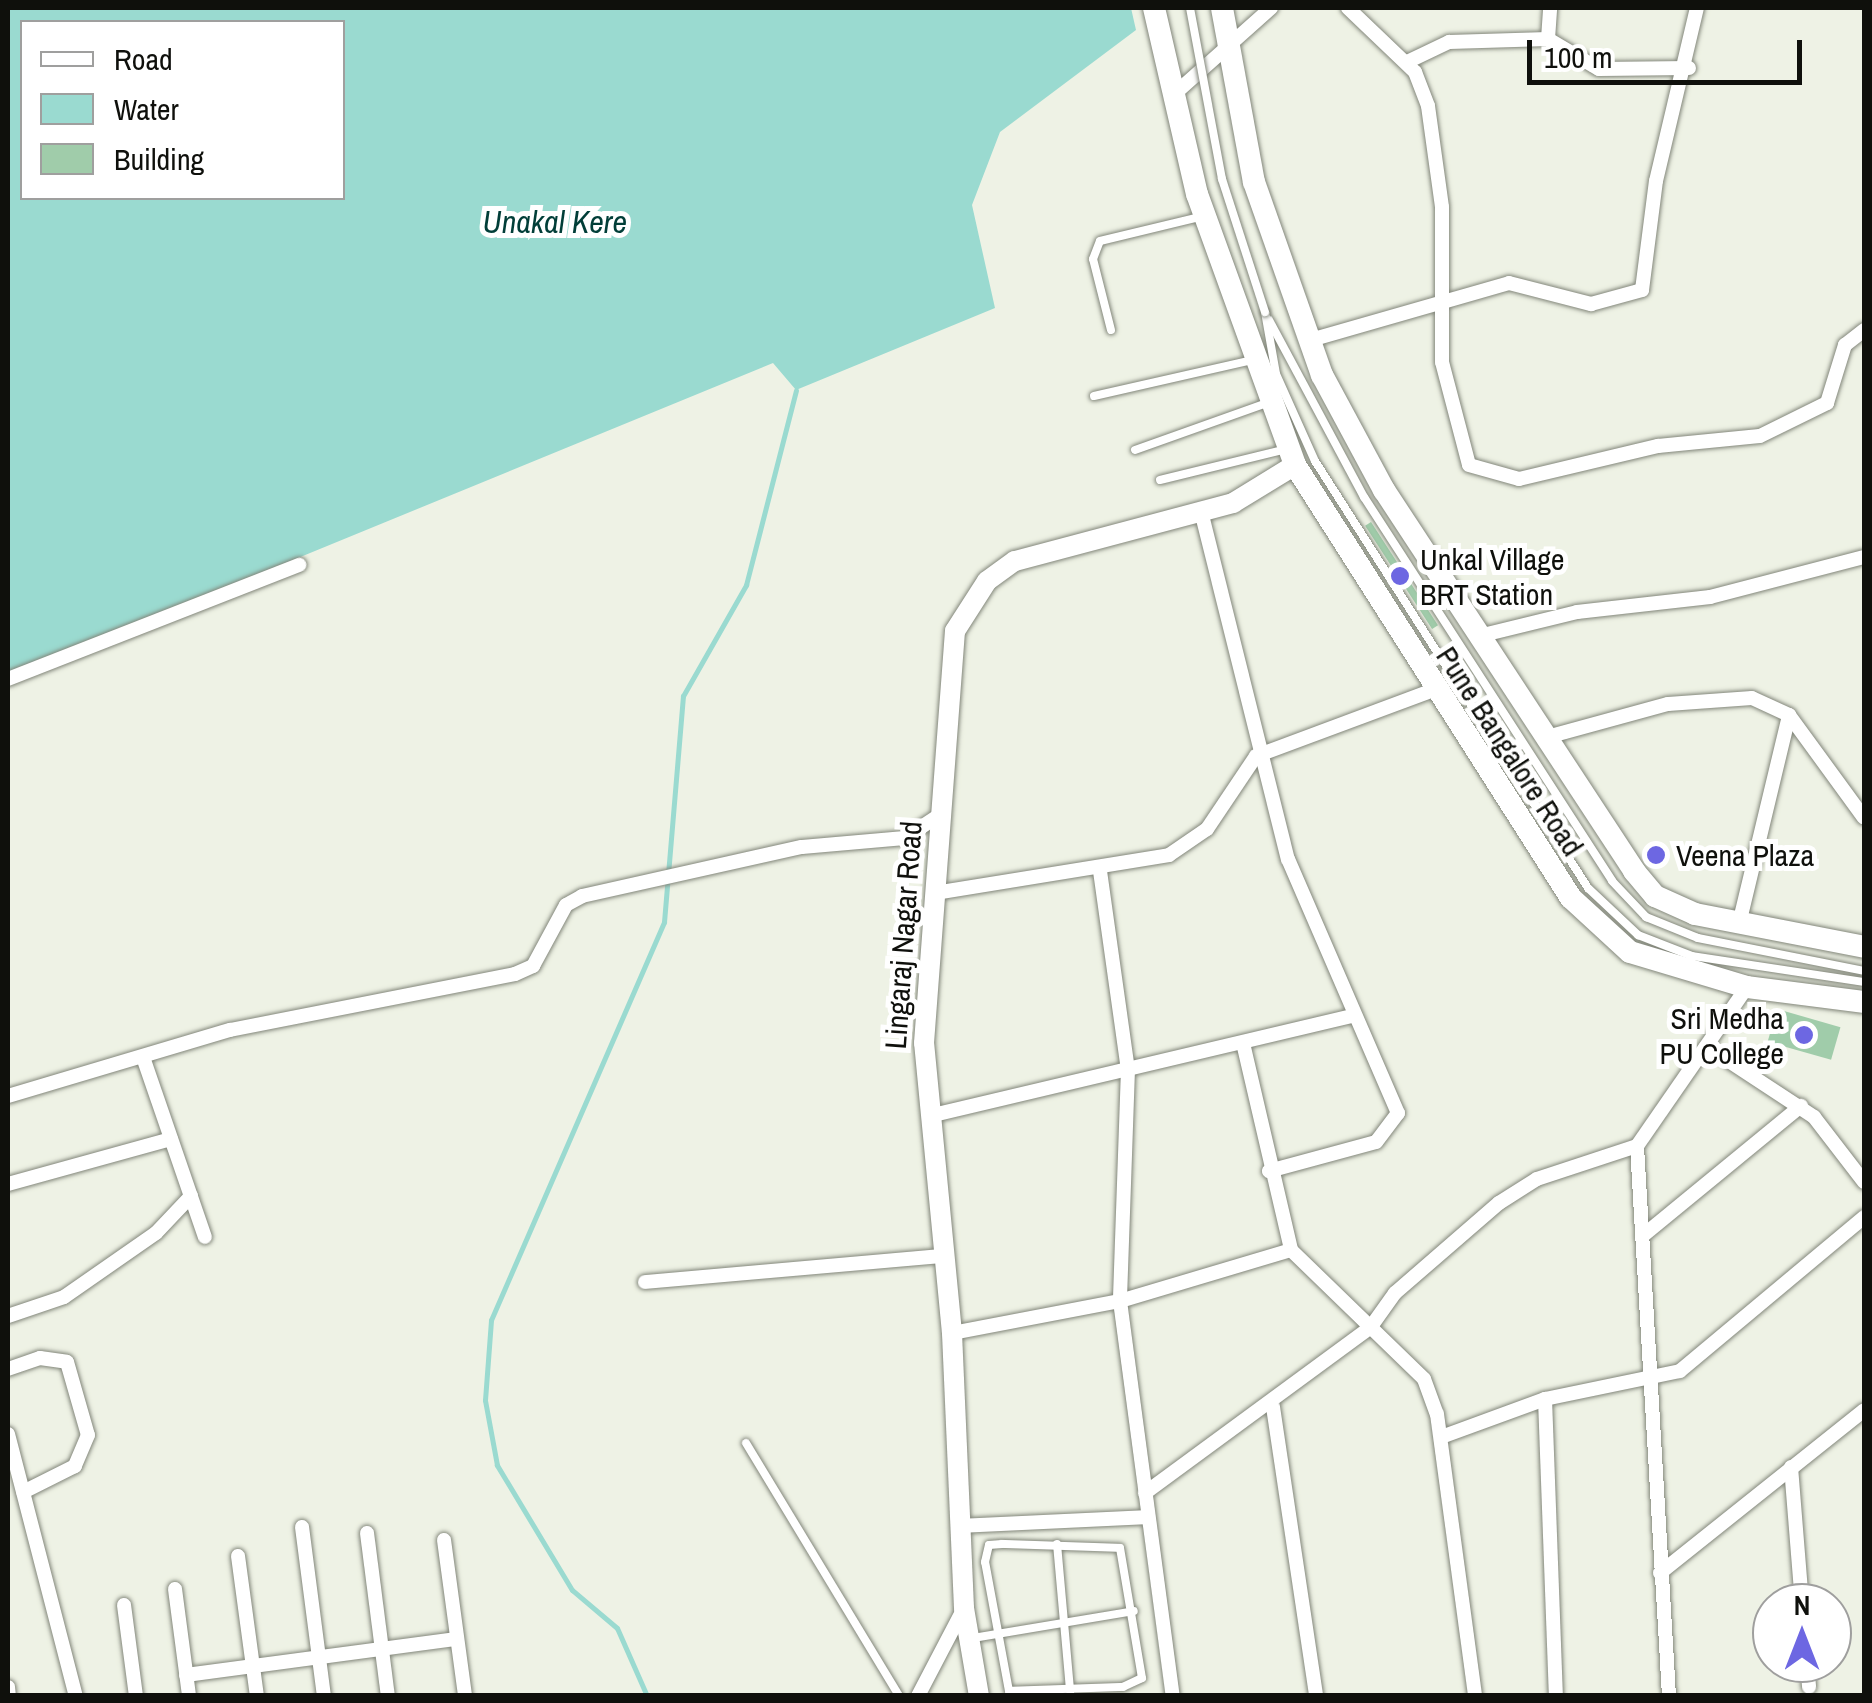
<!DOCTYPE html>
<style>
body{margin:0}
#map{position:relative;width:1872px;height:1703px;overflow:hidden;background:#eef2e5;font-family:"Archivo Narrow",sans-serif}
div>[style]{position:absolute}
.water>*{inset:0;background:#9adad0}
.stream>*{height:5px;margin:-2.5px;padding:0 2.5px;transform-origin:2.5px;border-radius:2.5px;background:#9adad0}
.building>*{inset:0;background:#a0ccaa;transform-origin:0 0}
.roads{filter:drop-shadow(0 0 2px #82867a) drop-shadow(0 0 2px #82867a)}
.lane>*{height:8px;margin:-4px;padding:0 4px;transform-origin:4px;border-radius:4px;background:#fff}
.street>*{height:14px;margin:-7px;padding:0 7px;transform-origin:7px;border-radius:7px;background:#fff}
.secondary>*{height:20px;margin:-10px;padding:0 10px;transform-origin:10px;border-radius:10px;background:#fff}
.primary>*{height:22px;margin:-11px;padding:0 11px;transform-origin:11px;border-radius:11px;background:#fff}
.bridges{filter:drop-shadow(0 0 2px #82867a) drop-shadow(0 0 2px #82867a)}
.lane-bridge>*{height:8px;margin:-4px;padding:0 4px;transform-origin:4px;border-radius:4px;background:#fff}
.dots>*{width:28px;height:28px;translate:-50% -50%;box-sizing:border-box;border:5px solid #fff;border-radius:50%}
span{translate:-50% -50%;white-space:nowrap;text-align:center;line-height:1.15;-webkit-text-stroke:10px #fff;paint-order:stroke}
.poi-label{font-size:30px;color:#0f100c}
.left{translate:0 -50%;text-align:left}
.right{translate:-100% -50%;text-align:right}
.street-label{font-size:30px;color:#0f100c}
.water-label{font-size:32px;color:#013e38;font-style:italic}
.frame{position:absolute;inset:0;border:10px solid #0f100c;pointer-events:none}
.legend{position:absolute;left:20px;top:20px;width:325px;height:180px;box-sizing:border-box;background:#fff;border:2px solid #9f9f9e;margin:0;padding:12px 18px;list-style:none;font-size:30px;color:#0f100c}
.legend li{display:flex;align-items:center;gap:20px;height:50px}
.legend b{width:50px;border:2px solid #9f9f9e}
.north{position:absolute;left:1752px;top:1583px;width:100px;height:100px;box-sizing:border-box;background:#fff;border:2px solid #9f9f9e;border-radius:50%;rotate:0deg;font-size:28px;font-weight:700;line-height:40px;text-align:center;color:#0f100c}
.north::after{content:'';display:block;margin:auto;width:35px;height:45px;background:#6d67e2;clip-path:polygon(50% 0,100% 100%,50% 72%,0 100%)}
.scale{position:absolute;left:1527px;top:40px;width:275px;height:45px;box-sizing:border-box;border:5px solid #0f100c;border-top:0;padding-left:12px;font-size:30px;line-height:35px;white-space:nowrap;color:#0f100c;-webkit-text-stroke:8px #fff;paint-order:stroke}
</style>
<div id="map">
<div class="water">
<div style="clip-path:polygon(evenodd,8px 8px,1131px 8px,1136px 30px,1000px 132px,972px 205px,995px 308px,796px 390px,773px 363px,8px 677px,8px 8px,22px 22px,342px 22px,342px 198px,22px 198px,22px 22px)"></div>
</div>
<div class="stream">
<div style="left:647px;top:1696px;width:74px;rotate:-113.8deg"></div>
<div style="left:617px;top:1628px;width:59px;rotate:-139.8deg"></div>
<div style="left:572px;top:1590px;width:146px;rotate:-121deg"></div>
<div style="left:497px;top:1465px;width:66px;rotate:-100.5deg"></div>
<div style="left:485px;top:1400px;width:80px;rotate:-85.7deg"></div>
<div style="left:491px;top:1320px;width:434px;rotate:-66.5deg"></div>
<div style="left:664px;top:922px;width:227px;rotate:-85.2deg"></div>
<div style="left:683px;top:696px;width:128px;rotate:-60.4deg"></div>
<div style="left:746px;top:585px;width:201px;rotate:-75.6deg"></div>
</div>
<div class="building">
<div style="left:1371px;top:522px;width:123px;height:7px;rotate:57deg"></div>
<div style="left:1777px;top:1009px;width:66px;height:34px;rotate:16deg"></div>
</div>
<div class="roads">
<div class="lane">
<div style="left:1265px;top:312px;width:63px;rotate:79.9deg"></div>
<div style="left:1276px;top:374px;width:95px;rotate:65.9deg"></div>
<div style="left:1315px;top:461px;width:507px;rotate:57.41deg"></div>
<div style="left:1588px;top:888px;width:69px;rotate:43.2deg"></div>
<div style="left:1638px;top:935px;width:58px;rotate:21.3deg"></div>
<div style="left:1692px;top:956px;width:174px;rotate:8.6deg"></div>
<div style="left:1269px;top:320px;width:201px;rotate:61.8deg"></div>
<div style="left:1364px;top:497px;width:457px;rotate:57.1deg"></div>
<div style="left:1612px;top:881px;width:50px;rotate:46.6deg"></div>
<div style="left:1646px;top:917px;width:56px;rotate:22deg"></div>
<div style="left:1698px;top:938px;width:169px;rotate:11.2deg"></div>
<div style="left:1111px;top:330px;width:73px;rotate:-104.2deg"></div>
<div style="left:1093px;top:259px;width:19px;rotate:-69deg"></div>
<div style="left:1100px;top:241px;width:103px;rotate:-13.5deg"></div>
<div style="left:1094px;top:396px;width:162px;rotate:-12.8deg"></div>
<div style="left:1135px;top:450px;width:140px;rotate:-19.6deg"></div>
<div style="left:1160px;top:480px;width:131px;rotate:-13.7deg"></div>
<div style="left:746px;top:1443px;width:296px;rotate:58.8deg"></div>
<div style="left:1002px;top:1544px;width:118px;rotate:1.9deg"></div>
<div style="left:1120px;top:1548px;width:132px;rotate:80.4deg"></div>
<div style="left:1142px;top:1678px;width:21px;rotate:155deg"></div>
<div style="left:1123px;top:1687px;width:114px;rotate:178deg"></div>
<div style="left:1009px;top:1691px;width:131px;rotate:-100.5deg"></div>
<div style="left:985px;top:1562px;width:17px;rotate:-77deg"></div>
<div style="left:989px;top:1545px;width:13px;rotate:-4deg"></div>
<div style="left:1057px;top:1544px;width:148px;rotate:84.9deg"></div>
<div style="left:973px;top:1638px;width:163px;rotate:-9.5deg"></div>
</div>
<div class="street">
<div style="left:1348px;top:8px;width:93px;rotate:43.7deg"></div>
<div style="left:1415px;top:72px;width:36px;rotate:69deg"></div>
<div style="left:1428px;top:106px;width:102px;rotate:82.1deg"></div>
<div style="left:1442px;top:207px;width:155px;rotate:90deg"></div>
<div style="left:1442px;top:362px;width:106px;rotate:75.3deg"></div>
<div style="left:1469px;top:465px;width:52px;rotate:15.6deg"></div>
<div style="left:1519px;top:479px;width:143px;rotate:-13.4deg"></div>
<div style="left:1658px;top:446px;width:102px;rotate:-5.6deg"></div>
<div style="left:1760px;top:436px;width:75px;rotate:-26.2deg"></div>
<div style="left:1827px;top:403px;width:61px;rotate:-72.8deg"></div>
<div style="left:1845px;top:345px;width:24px;rotate:-38deg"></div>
<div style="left:1548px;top:39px;width:31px;rotate:-86deg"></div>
<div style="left:1407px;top:62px;width:47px;rotate:-25.5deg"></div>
<div style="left:1449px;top:42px;width:99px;rotate:-1.7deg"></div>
<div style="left:1548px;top:39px;width:59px;rotate:30.5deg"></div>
<div style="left:1599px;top:69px;width:90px;rotate:-0.6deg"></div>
<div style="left:1171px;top:97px;width:134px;rotate:-41.7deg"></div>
<div style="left:1307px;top:341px;width:210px;rotate:-16deg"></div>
<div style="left:1509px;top:283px;width:85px;rotate:14.4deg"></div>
<div style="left:1591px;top:304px;width:53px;rotate:-15.4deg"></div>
<div style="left:1642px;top:290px;width:110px;rotate:-82.7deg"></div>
<div style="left:1656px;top:181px;width:178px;rotate:-76.7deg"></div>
<div style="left:1201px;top:511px;width:359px;rotate:76deg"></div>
<div style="left:1288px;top:859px;width:277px;rotate:66.6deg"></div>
<div style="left:1398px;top:1113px;width:36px;rotate:127deg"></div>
<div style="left:1376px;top:1142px;width:111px;rotate:164.8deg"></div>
<div style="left:1483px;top:635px;width:97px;rotate:-13.7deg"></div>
<div style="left:1577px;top:612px;width:134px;rotate:-6.4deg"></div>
<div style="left:1710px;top:597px;width:159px;rotate:-14.6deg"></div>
<div style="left:8px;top:679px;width:313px;rotate:-21.4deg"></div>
<div style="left:1547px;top:737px;width:125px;rotate:-15.3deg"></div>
<div style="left:1668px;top:704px;width:84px;rotate:-4.1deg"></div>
<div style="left:1752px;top:698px;width:41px;rotate:24.7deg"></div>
<div style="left:1789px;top:715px;width:127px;rotate:53.9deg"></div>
<div style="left:1100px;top:871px;width:200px;rotate:82deg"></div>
<div style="left:1128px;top:1069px;width:232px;rotate:92deg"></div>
<div style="left:1120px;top:1301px;width:399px;rotate:82.4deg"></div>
<div style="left:935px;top:893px;width:237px;rotate:-9.2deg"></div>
<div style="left:1169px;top:855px;width:46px;rotate:-34.4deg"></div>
<div style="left:1207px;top:829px;width:88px;rotate:-56.1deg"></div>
<div style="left:1256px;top:756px;width:187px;rotate:-20.4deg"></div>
<div style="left:1739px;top:924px;width:215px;rotate:-76.5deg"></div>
<div style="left:1243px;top:1043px;width:212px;rotate:76.9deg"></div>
<div style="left:1291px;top:1250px;width:185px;rotate:44.1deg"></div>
<div style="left:1424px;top:1379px;width:37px;rotate:70deg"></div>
<div style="left:1437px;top:1414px;width:285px;rotate:82.3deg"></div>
<div style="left:1709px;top:1048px;width:126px;rotate:33.3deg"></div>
<div style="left:1814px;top:1117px;width:82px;rotate:52.4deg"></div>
<div style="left:144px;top:1060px;width:187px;rotate:71deg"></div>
<div style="left:8px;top:1096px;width:232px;rotate:-16.6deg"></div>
<div style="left:230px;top:1030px;width:290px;rotate:-11.1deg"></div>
<div style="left:515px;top:974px;width:20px;rotate:-24deg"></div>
<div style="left:533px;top:966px;width:69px;rotate:-61.6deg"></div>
<div style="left:566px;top:905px;width:18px;rotate:-29deg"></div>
<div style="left:582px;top:896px;width:225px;rotate:-12.6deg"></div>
<div style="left:802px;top:847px;width:103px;rotate:-5deg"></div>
<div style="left:905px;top:838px;width:43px;rotate:-33.7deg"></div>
<div style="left:929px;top:1116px;width:434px;rotate:-13.3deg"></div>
<div style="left:1637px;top:1146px;width:551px;rotate:86.67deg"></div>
<div style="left:8px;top:1184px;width:169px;rotate:-15.4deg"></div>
<div style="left:1645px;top:1234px;width:202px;rotate:-39.4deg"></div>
<div style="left:645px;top:1282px;width:299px;rotate:-5deg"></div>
<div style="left:8px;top:1316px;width:59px;rotate:-18.7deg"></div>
<div style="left:64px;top:1297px;width:112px;rotate:-34.8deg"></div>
<div style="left:156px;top:1233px;width:51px;rotate:-46.6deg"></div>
<div style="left:952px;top:1333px;width:171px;rotate:-10.8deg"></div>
<div style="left:1120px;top:1301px;width:178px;rotate:-16.6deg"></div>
<div style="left:8px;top:1369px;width:34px;rotate:-19deg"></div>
<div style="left:40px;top:1358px;width:27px;rotate:8deg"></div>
<div style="left:67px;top:1362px;width:76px;rotate:74deg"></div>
<div style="left:88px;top:1435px;width:34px;rotate:113deg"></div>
<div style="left:75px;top:1466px;width:58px;rotate:153.4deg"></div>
<div style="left:1545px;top:1399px;width:297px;rotate:87.9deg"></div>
<div style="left:1273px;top:1407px;width:292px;rotate:81.5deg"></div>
<div style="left:8px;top:1434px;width:271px;rotate:75.5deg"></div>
<div style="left:1444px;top:1436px;width:108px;rotate:-20.1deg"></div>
<div style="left:1545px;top:1399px;width:138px;rotate:-11.7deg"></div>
<div style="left:1680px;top:1371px;width:240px;rotate:-39.9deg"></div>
<div style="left:1791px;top:1467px;width:136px;rotate:85.4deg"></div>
<div style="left:1145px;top:1493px;width:279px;rotate:-36.3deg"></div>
<div style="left:1370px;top:1328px;width:43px;rotate:-54.5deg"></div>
<div style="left:1395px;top:1293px;width:138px;rotate:-40.9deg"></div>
<div style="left:1499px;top:1203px;width:45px;rotate:-32.3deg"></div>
<div style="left:1537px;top:1179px;width:105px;rotate:-18.3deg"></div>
<div style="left:1637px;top:1146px;width:193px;rotate:-55.3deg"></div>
<div style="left:960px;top:1526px;width:188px;rotate:-2.7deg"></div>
<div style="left:302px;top:1527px;width:170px;rotate:82.6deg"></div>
<div style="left:367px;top:1533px;width:164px;rotate:82.7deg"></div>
<div style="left:444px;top:1540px;width:157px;rotate:82.3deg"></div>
<div style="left:238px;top:1556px;width:141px;rotate:82.3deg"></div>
<div style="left:1660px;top:1573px;width:261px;rotate:-38.6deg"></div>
<div style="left:175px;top:1589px;width:108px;rotate:82.5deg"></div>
<div style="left:124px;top:1605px;width:92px;rotate:82.5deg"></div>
<div style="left:1807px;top:1663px;width:24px;rotate:85deg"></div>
<div style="left:186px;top:1675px;width:273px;rotate:-7.6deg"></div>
<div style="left:8px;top:1687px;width:9px;rotate:84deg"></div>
<div style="left:918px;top:1696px;width:99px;rotate:-62.4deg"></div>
</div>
<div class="secondary">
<div style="left:979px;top:1696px;width:89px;rotate:-99.7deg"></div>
<div style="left:964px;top:1608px;width:275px;rotate:-92.5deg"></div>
<div style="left:952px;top:1333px;width:291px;rotate:-95.5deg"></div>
<div style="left:924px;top:1043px;width:413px;rotate:-85.7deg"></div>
<div style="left:955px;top:631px;width:59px;rotate:-57.4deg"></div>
<div style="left:987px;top:581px;width:34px;rotate:-36deg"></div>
<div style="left:1015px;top:561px;width:226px;rotate:-14.9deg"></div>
<div style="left:1233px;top:503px;width:73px;rotate:-31.5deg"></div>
</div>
<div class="primary">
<div style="left:1154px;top:8px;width:191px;rotate:77deg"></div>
<div style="left:1197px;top:194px;width:288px;rotate:70.1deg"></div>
<div style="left:1295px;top:465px;width:513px;rotate:57.49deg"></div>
<div style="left:1571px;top:898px;width:80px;rotate:42.5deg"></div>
<div style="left:1630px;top:952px;width:122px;rotate:16.7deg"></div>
<div style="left:1747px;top:987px;width:118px;rotate:7.3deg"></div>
<div style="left:1222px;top:8px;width:177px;rotate:79.6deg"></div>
<div style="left:1254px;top:182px;width:205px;rotate:70.6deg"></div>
<div style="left:1322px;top:375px;width:131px;rotate:61.7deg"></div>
<div style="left:1384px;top:490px;width:456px;rotate:56.7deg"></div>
<div style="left:1634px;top:871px;width:33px;rotate:50deg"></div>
<div style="left:1655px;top:896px;width:44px;rotate:24.2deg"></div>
<div style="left:1695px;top:914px;width:172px;rotate:11deg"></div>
</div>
</div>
<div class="bridges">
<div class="lane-bridge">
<div style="left:1190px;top:8px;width:174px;rotate:79.4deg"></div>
<div style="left:1222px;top:179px;width:140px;rotate:72.1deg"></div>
</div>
</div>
<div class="dots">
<div style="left:1400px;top:576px;background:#6d67e2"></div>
<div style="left:1656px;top:855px;background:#6d67e2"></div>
<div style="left:1804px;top:1035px;background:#6d67e2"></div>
</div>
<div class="poi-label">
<span class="left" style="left:1420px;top:576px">Unkal Village<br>BRT Station</span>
<span class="left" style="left:1676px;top:855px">Veena Plaza</span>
<span class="right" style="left:1784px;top:1035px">Sri Medha<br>PU College</span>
</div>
<div class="street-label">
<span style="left:1510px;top:751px;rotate:57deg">Pune Bangalore Road</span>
<span style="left:903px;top:935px;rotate:-86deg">Lingaraj Nagar Road</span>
</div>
<div class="water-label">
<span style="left:555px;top:222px">Unakal Kere</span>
</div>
<div class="frame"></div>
<ul class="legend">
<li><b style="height:12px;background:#fff"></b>Road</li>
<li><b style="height:28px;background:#9adad0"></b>Water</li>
<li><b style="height:28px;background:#a0ccaa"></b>Building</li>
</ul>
<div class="north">N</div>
<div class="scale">100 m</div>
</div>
